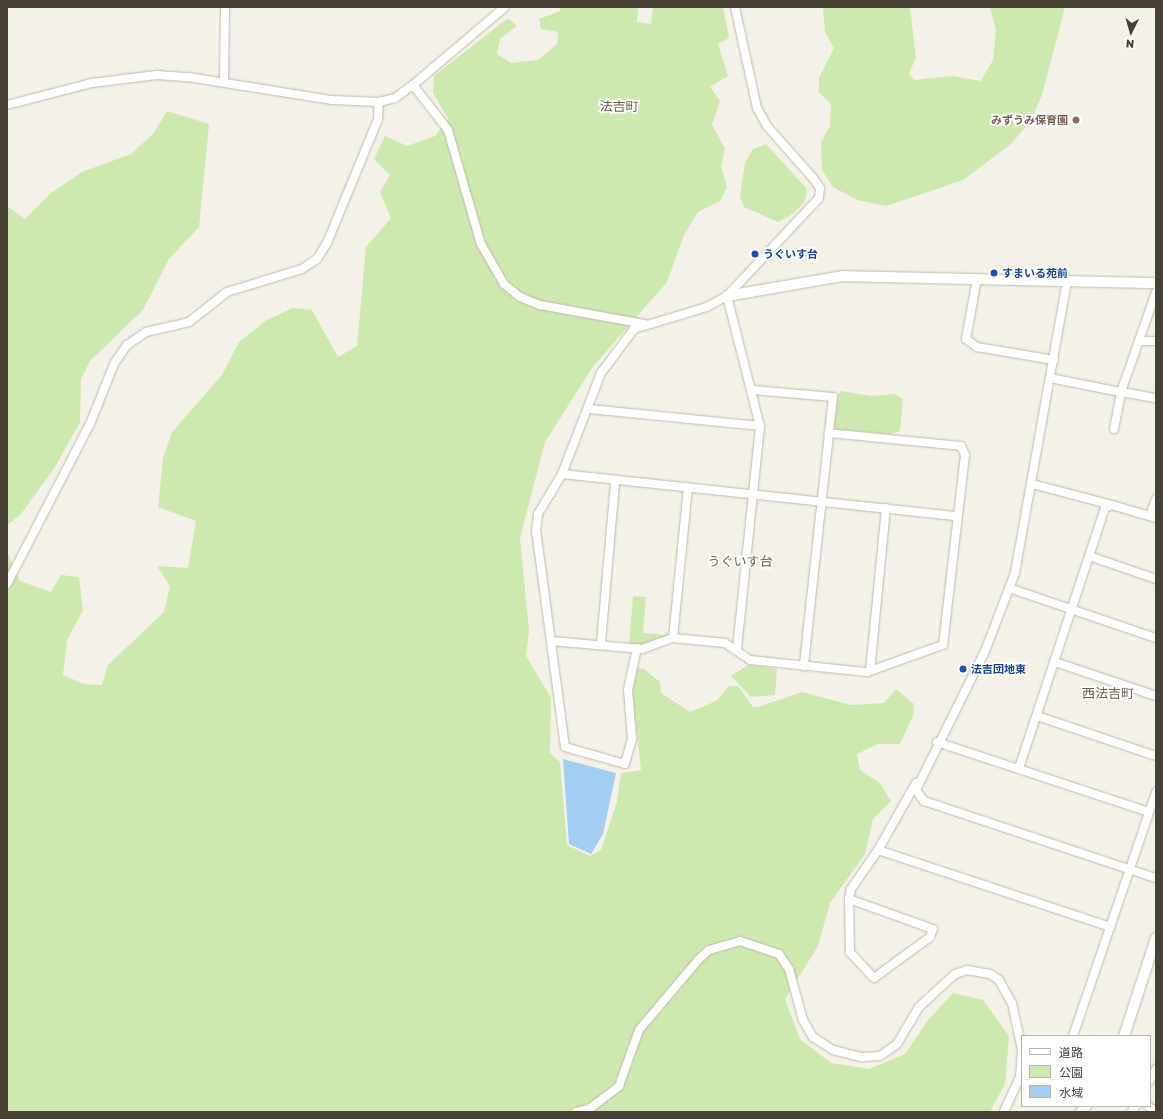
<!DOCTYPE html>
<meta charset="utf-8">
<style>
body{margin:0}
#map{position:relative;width:1163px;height:1119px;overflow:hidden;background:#f4f1e8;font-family:"Golos Text","Noto Sans JP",sans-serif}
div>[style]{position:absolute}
.green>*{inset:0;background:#cde9b0}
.water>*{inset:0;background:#a3cef2}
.roads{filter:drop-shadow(0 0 1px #c0baaa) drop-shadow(0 0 1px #c0baaa)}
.minor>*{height:8px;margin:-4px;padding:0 4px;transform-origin:4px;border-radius:4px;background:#fff}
.tertiary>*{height:10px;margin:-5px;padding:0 5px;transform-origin:5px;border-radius:5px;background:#fff}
.dots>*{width:11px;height:11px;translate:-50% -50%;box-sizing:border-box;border:2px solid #fff;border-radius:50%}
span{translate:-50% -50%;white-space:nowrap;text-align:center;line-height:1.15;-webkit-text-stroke:3.5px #fff;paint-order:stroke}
.education-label{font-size:11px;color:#785e54;font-weight:700}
.right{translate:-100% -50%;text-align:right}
.transit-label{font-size:11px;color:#164399;font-weight:700}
.left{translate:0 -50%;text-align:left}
.quarter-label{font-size:13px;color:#6b614d}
.frame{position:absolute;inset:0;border:8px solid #484236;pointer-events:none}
.legend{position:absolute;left:1021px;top:1035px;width:130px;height:72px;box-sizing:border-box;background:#fff;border:1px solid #b6b3af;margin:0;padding:5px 7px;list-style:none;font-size:12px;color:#484236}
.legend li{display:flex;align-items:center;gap:8px;height:20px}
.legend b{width:20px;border:1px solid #b6b3af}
.north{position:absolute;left:1111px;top:12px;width:40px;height:40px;-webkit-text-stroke:3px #fff;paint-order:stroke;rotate:185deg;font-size:11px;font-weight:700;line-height:16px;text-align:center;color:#484236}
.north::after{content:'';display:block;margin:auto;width:14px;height:18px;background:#484236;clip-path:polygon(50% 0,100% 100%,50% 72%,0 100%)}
</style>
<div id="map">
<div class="green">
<div style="clip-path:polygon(561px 7px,638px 7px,637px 22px,651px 24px,653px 7px,723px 7px,729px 38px,718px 44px,728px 76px,710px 87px,720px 101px,712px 125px,725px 149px,721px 166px,727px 187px,720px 201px,698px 212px,684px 235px,667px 282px,592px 368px,545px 442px,520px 538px,529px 631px,526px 656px,551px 698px,550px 753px,560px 762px,567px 845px,590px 856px,601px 850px,617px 802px,621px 773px,641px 770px,632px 689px,637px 668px,644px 669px,660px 682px,661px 693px,690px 712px,716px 701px,729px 686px,738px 686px,753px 707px,758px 707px,802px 692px,851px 705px,884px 703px,896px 689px,914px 704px,913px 716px,900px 744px,877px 744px,857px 754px,860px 770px,880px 783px,891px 801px,873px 819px,865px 854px,830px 903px,818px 946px,785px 999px,800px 1039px,831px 1063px,869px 1069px,905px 1054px,928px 1020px,953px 993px,983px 1000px,1009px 1036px,1005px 1084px,990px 1112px,7px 1112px,7px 552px,20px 581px,51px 592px,61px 575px,79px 577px,83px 610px,67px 640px,63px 675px,84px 684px,102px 685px,108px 665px,164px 612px,170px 586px,157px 566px,188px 568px,196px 521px,158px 507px,163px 458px,172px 432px,222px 375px,239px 342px,265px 321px,292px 308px,312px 310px,338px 357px,357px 346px,366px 247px,391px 218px,380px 192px,390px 175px,374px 159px,385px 136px,407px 146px,435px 136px,448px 119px,433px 93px,434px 76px,508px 18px,517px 26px,500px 39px,497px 54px,511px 63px,538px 60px,557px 44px,558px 32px,541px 29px,539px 19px,560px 11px)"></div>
<div style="clip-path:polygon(823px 7px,910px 7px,916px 58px,909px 73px,914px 80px,951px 76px,981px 81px,993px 60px,996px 30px,990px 7px,1065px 7px,1042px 95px,1031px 120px,1011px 144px,963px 180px,886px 206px,857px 200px,833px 187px,822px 170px,821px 142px,830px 126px,831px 104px,819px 92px,819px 78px,834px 48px,825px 32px)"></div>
<div style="clip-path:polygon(167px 111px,209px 124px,199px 227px,169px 259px,143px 310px,90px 361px,81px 379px,80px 422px,55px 467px,21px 514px,7px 525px,7px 206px,25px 219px,51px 193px,82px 172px,131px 154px,153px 134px)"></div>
<div style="clip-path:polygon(766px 144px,807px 189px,805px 201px,794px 213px,778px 222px,744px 207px,740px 196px,745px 163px,753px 149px)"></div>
<div style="clip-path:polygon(841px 391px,872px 396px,895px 394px,903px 399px,900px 431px,890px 434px,838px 430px,834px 427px,836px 397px)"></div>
<div style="clip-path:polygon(633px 596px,646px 597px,643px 633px,669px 635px,642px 647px,629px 645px)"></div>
<div style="clip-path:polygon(748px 665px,777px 669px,775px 695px,751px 697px,731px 676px)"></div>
</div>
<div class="water">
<div style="clip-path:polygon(563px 759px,616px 773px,603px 834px,591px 854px,569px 844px)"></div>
</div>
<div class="roads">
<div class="minor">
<div style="left:224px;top:82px;width:75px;rotate:-89.2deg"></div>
<div style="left:413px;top:85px;width:57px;rotate:52.1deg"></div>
<div style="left:448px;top:130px;width:119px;rotate:73.9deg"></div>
<div style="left:481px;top:244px;width:46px;rotate:60.1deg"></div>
<div style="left:504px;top:284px;width:21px;rotate:39deg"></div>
<div style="left:520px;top:297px;width:22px;rotate:22deg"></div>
<div style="left:540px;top:305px;width:107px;rotate:10.3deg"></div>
<div style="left:7px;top:105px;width:88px;rotate:-14.5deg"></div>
<div style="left:92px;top:83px;width:65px;rotate:-7deg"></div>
<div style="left:157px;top:75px;width:31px;rotate:4deg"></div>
<div style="left:188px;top:77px;width:146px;rotate:9.1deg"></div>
<div style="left:332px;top:100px;width:47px;rotate:2.4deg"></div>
<div style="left:379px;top:102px;width:16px;rotate:-14deg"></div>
<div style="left:395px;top:98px;width:22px;rotate:-36deg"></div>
<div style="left:413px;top:85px;width:121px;rotate:-40.3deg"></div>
<div style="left:977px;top:279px;width:61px;rotate:100.4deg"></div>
<div style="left:966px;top:339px;width:14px;rotate:36deg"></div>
<div style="left:977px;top:347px;width:78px;rotate:9.6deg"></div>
<div style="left:1067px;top:281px;width:297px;rotate:100.1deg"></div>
<div style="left:1015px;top:573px;width:84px;rotate:111deg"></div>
<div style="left:985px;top:651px;width:155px;rotate:116.4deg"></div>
<div style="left:916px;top:790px;width:14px;rotate:54deg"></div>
<div style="left:924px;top:801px;width:244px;rotate:18.4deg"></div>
<div style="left:727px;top:296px;width:134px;rotate:75.8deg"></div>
<div style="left:760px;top:426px;width:225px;rotate:95.9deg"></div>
<div style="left:1141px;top:341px;width:15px"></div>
<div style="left:1050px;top:378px;width:72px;rotate:11.2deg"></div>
<div style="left:1121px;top:392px;width:106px;rotate:-70.7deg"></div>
<div style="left:753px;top:390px;width:80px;rotate:5deg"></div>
<div style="left:833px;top:397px;width:271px;rotate:96.2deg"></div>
<div style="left:589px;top:409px;width:172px;rotate:5.7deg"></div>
<div style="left:1114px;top:429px;width:38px;rotate:-79deg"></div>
<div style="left:1121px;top:392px;width:36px;rotate:10deg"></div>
<div style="left:562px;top:474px;width:397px;rotate:6.1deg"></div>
<div style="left:1032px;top:484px;width:79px;rotate:14.7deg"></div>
<div style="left:1150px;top:516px;width:18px;rotate:-71deg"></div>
<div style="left:1089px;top:556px;width:71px;rotate:18.9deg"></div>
<div style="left:7px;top:584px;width:180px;rotate:-62.6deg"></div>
<div style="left:90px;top:424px;width:65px;rotate:-68.2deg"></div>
<div style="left:114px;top:364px;width:23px;rotate:-56deg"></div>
<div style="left:127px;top:345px;width:23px;rotate:-34deg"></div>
<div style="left:146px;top:332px;width:44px;rotate:-13.1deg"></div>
<div style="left:189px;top:322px;width:48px;rotate:-38.3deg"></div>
<div style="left:227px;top:292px;width:78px;rotate:-17deg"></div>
<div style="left:302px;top:269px;width:18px;rotate:-34deg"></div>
<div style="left:317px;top:259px;width:19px;rotate:-58deg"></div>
<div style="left:327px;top:243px;width:134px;rotate:-67.6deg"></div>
<div style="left:378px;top:119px;width:17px;rotate:-87deg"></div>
<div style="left:1009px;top:588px;width:155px;rotate:18.8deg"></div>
<div style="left:673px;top:638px;width:151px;rotate:-84.3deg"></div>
<div style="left:551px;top:641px;width:91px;rotate:5deg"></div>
<div style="left:642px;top:649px;width:33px;rotate:-20deg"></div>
<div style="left:673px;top:638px;width:52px;rotate:5.5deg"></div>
<div style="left:725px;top:643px;width:30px;rotate:34deg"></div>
<div style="left:750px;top:660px;width:118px;rotate:5.9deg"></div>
<div style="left:867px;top:672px;width:81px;rotate:-19.6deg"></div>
<div style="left:943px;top:645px;width:191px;rotate:-83.4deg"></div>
<div style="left:965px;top:455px;width:10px;rotate:-114deg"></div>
<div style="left:961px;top:446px;width:133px;rotate:-174.4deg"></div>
<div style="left:601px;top:643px;width:162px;rotate:-85deg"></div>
<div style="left:637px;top:648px;width:43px;rotate:102.1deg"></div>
<div style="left:628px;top:690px;width:49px;rotate:85.3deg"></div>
<div style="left:632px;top:739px;width:26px;rotate:106deg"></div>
<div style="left:625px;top:764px;width:62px;rotate:-164.2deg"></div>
<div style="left:565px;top:747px;width:218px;rotate:-97.6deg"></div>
<div style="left:536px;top:531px;width:17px;rotate:-83deg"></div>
<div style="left:538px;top:514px;width:47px;rotate:-59deg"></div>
<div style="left:562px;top:474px;width:108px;rotate:-68.9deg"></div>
<div style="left:601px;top:373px;width:55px;rotate:-53.1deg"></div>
<div style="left:634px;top:329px;width:76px;rotate:-16.8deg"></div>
<div style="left:707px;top:307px;width:23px;rotate:-29deg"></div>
<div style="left:727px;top:296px;width:134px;rotate:-46.8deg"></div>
<div style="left:819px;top:198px;width:10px;rotate:-84deg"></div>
<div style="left:820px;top:188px;width:12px;rotate:-125deg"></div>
<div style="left:813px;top:178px;width:69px;rotate:-131.5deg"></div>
<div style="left:767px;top:126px;width:21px;rotate:-119deg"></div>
<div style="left:757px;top:108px;width:103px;rotate:-102.3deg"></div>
<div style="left:1055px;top:662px;width:107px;rotate:18.6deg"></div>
<div style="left:870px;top:671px;width:164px;rotate:-84.4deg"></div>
<div style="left:1037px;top:716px;width:126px;rotate:18.6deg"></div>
<div style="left:937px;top:742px;width:223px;rotate:18.3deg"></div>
<div style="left:1019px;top:768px;width:274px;rotate:-71.7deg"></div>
<div style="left:1105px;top:508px;width:8px;rotate:-23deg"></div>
<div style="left:1112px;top:505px;width:46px;rotate:16.5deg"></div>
<div style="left:878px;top:850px;width:77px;rotate:-60.4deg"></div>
<div style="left:849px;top:899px;width:89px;rotate:19.7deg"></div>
<div style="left:933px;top:929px;width:9px;rotate:111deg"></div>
<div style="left:930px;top:937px;width:69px;rotate:143.8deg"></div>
<div style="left:874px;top:978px;width:35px;rotate:-133deg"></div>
<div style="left:850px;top:952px;width:53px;rotate:-91.1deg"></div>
<div style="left:849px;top:899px;width:10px;rotate:-79deg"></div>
<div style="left:851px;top:889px;width:47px;rotate:-55.3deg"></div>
<div style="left:878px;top:850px;width:245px;rotate:18.3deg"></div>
<div style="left:1073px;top:1036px;width:258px;rotate:-71.2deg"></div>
<div style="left:1150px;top:1080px;width:13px;rotate:-61deg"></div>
<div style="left:1148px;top:1106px;width:9px;rotate:32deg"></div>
<div style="left:576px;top:1112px;width:13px;rotate:-13deg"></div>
<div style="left:589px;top:1109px;width:38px;rotate:-37deg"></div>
<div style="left:619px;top:1086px;width:59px;rotate:-70.3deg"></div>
<div style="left:639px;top:1030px;width:93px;rotate:-49.8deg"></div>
<div style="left:699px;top:959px;width:13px;rotate:-42deg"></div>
<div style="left:709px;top:950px;width:32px;rotate:-16deg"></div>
<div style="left:740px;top:941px;width:41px;rotate:18.4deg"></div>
<div style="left:779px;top:954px;width:18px;rotate:56deg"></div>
<div style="left:789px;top:969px;width:53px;rotate:74.6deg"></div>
<div style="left:803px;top:1020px;width:20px;rotate:60deg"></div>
<div style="left:813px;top:1037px;width:24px;rotate:33deg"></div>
<div style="left:833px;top:1050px;width:30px;rotate:14deg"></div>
<div style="left:862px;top:1057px;width:18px;rotate:-3deg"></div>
<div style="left:880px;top:1056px;width:21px;rotate:-35deg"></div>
<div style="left:897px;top:1044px;width:43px;rotate:-59.3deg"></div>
<div style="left:919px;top:1007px;width:49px;rotate:-42.5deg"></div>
<div style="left:955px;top:974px;width:13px;rotate:-18deg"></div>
<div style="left:967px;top:970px;width:23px;rotate:10deg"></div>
<div style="left:990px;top:974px;width:11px;rotate:34deg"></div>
<div style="left:999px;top:980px;width:26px;rotate:61deg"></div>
<div style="left:1012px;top:1003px;width:48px;rotate:78deg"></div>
<div style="left:1022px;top:1050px;width:27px;rotate:94deg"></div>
<div style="left:1020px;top:1077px;width:38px;rotate:115deg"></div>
<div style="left:1131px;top:1112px;width:8px;rotate:-50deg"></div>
</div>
<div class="tertiary">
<div style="left:727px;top:296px;width:118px;rotate:-9.8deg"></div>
<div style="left:843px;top:276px;width:313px;rotate:1.3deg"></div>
<div style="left:1124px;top:1036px;width:103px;rotate:-71.9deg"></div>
<div style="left:1081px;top:1112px;width:8px;rotate:-50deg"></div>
</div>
</div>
<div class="dots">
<div style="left:1076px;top:120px;background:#8d6e63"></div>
<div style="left:755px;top:254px;background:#1a4fb4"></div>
<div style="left:994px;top:273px;background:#1a4fb4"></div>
<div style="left:963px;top:669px;background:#1a4fb4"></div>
</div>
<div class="education-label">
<span class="right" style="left:1068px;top:120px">みずうみ保育園</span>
</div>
<div class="transit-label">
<span class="left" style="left:763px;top:254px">うぐいす台</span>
<span class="left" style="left:1002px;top:273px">すまいる苑前</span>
<span class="left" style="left:971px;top:669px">法吉団地東</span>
</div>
<div class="quarter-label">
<span style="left:619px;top:106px">法吉町</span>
<span style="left:740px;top:561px">うぐいす台</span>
<span style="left:1108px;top:693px">西法吉町</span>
</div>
<div class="frame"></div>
<ul class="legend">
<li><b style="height:5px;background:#fff"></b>道路</li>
<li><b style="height:11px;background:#cde9b0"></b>公園</li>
<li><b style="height:11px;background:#a3cef2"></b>水域</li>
</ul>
<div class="north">N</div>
</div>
